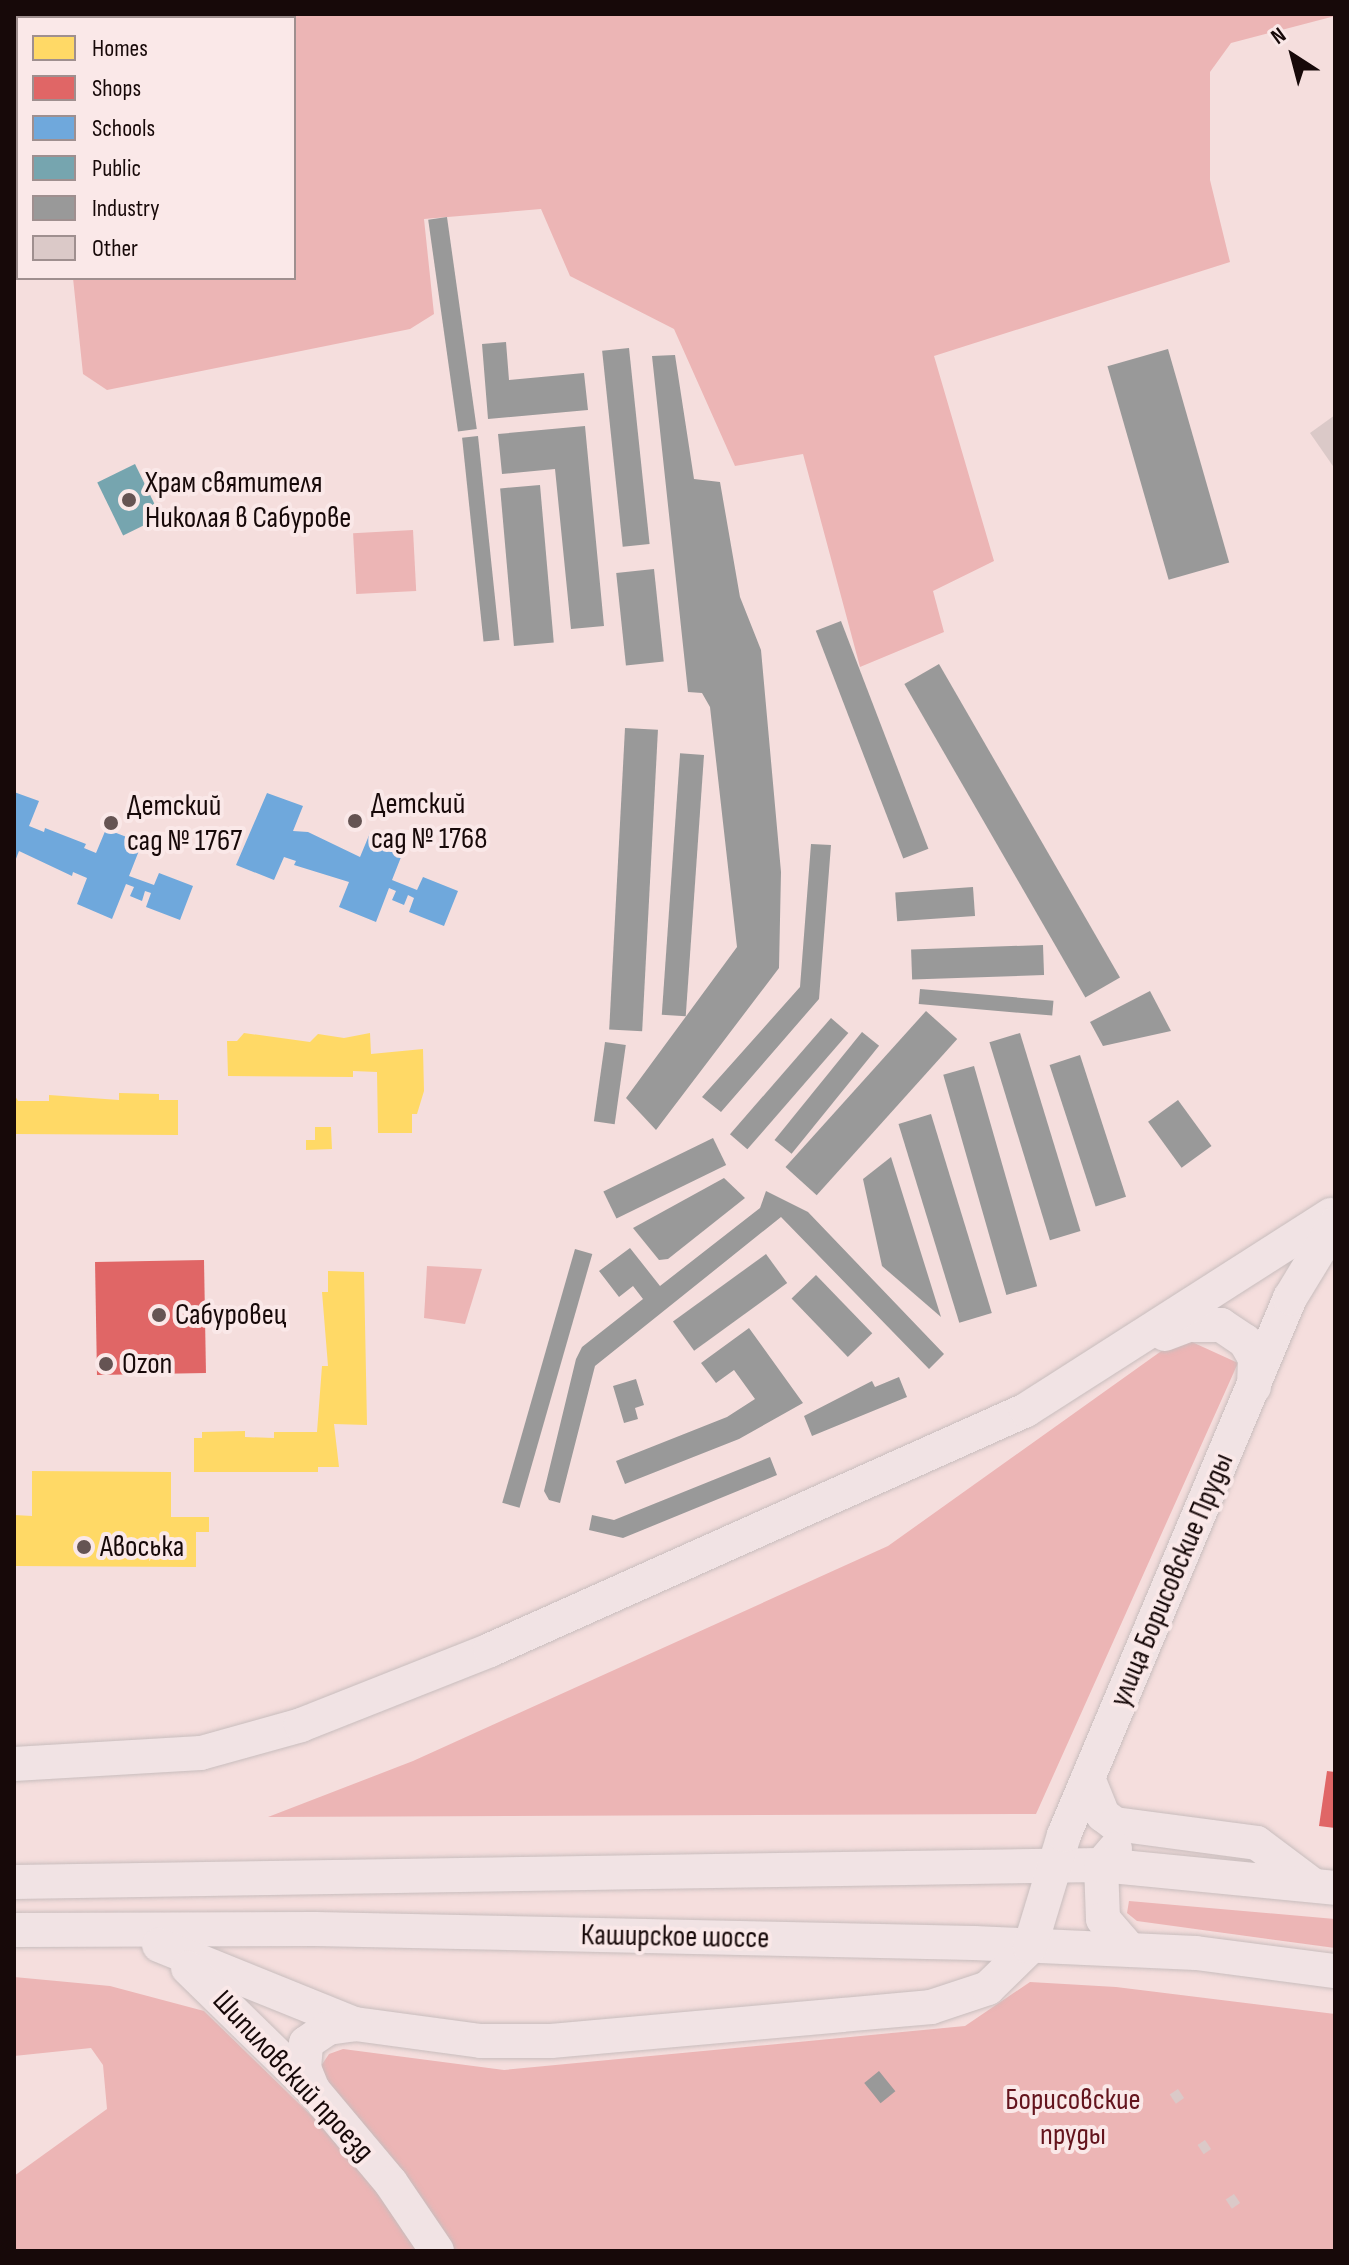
<!DOCTYPE html>
<meta charset="utf-8">
<style>
body{margin:0}
#map{position:relative;width:1349px;height:2265px;overflow:hidden;background:#f5dedd;font-family:"Sofia Sans Condensed",sans-serif}
div>[style]{position:absolute}
.green>*{inset:0;background:#ecb5b5;transform-origin:0 0}
.water>*{inset:0;background:#d38f8f}
.homes>*{inset:0;background:#ffd966}
.shops>*{inset:0;background:#e06666;transform-origin:0 0}
.schools>*{inset:0;background:#6fa8dc}
.public>*{inset:0;background:#76a5af;transform-origin:0 0}
.industry>*{inset:0;background:#999;transform-origin:0 0}
.building>*{inset:0;background:#dbc9c8;transform-origin:0 0}
.roads{filter:drop-shadow(0 0 2px #c8bdbd) drop-shadow(0 0 2px #c8bdbd)}
.major>*{height:34px;margin:-17px;padding:0 17px;transform-origin:17px;border-radius:17px;background:#f1e3e4}
.dots>*{width:22px;height:22px;translate:-50% -50%;box-sizing:border-box;border:4px solid #fae8e8;border-radius:50%}
span{translate:-50% -50%;white-space:nowrap;text-align:center;line-height:1.15;-webkit-text-stroke:8px #fae8e8;paint-order:stroke}
.poi-label{font-size:30px;color:#170909}
.left{translate:0 -50%;text-align:left}
.street-label{font-size:30px;color:#170909}
.park-label{font-size:30px;color:#64141d}
.frame{position:absolute;inset:0;border:16px solid #170909;pointer-events:none}
.legend{position:absolute;left:16px;top:16px;width:280px;height:264px;box-sizing:border-box;background:#fae8e8;border:2px solid #9f8f8f;margin:0;padding:10px 14px;list-style:none;font-size:24px;color:#170909}
.legend li{display:flex;align-items:center;gap:16px;height:40px}
.legend b{width:40px;border:2px solid #9f8f8f}
.north{position:absolute;left:1253px;top:16px;width:80px;height:80px;-webkit-text-stroke:6px #fae8e8;paint-order:stroke;rotate:324deg;font-size:22px;font-weight:700;line-height:32px;text-align:center;color:#170909}
.north::after{content:'';display:block;margin:auto;width:28px;height:36px;background:#170909;clip-path:polygon(50% 0,100% 100%,50% 72%,0 100%)}
</style>
<div id="map">
<div class="green">
<div style="clip-path:polygon(181px 14px,1335px 14px,1335px 16px,1231px 43px,1210px 72px,1210px 180px,1230px 262px,934px 356px,994px 561px,933px 591px,944px 632px,860px 667px,803px 454px,735px 466px,674px 329px,570px 276px,541px 209px,424px 219px,434px 314px,410px 329px,107px 390px,83px 374px,73px 278px,294px 278px,294px 18px,176px 18px)"></div>
<div style="left:413px;top:530px;width:61px;height:60px;rotate:87deg"></div>
<div style="clip-path:polygon(427px 1266px,482px 1269px,465px 1324px,424px 1318px)"></div>
<div style="clip-path:polygon(1181px 1337px,1238px 1363px,1036px 1814px,268px 1817px,413px 1761px,888px 1546px)"></div>
<div style="clip-path:polygon(1129px 1901px,1335px 1919px,1335px 1948px,1137px 1921px,1127px 1913px)"></div>
<div style="clip-path:polygon(14px 1977px,110px 1986px,204px 2011px,364px 2167px,419px 2251px,14px 2251px,14px 2176px,107px 2109px,103px 2065px,91px 2048px,14px 2056px)"></div>
<div style="clip-path:polygon(1030px 1982px,1116px 1987px,1335px 2014px,1335px 2251px,449px 2251px,325px 2080px,321px 2066px,329px 2054px,343px 2049px,504px 2070px,965px 2026px)"></div>
</div>
<div class="water">
<div style="clip-path:polygon(64px 14px,181px 14px,79px 18px)"></div>
</div>
<div class="homes">
<div style="clip-path:polygon(244px 1033px,310px 1042px,318px 1034px,344px 1038px,370px 1033px,371px 1054px,423px 1049px,424px 1091px,417px 1114px,412px 1114px,412px 1133px,378px 1133px,377px 1072px,353px 1071px,353px 1077px,228px 1076px,227px 1041px,237px 1041px)"></div>
<div style="clip-path:polygon(119px 1093px,159px 1094px,159px 1100px,178px 1100px,178px 1135px,14px 1134px,14px 1094px,18px 1101px,49px 1101px,49px 1095px,119px 1100px)"></div>
<div style="clip-path:polygon(315px 1127px,331px 1127px,332px 1149px,306px 1150px,306px 1140px,315px 1140px)"></div>
<div style="clip-path:polygon(328px 1271px,364px 1272px,367px 1425px,334px 1424px,339px 1467px,318px 1467px,318px 1472px,194px 1472px,194px 1438px,202px 1438px,202px 1432px,245px 1431px,245px 1437px,274px 1438px,274px 1432px,317px 1432px,322px 1366px,328px 1366px,322px 1292px,328px 1292px)"></div>
<div style="clip-path:polygon(32px 1471px,171px 1472px,171px 1517px,209px 1517px,209px 1532px,196px 1532px,196px 1567px,14px 1566px,14px 1515px,32px 1516px)"></div>
</div>
<div class="shops">
<div style="left:204px;top:1260px;width:113px;height:109px;rotate:89deg"></div>
<div style="clip-path:polygon(1327px 1771px,1335px 1772px,1335px 1828px,1319px 1826px)"></div>
</div>
<div class="schools">
<div style="clip-path:polygon(14px 792px,39px 801px,29px 826px,44px 832px,45px 828px,86px 844px,84px 848px,96px 853px,106px 829px,142px 843px,129px 876px,154px 885px,159px 873px,193px 886px,180px 920px,146px 907px,151px 893px,145px 891px,142px 901px,130px 896px,134px 887px,126px 884px,112px 919px,77px 904px,87px 878px,73px 872px,72px 876px,19px 851px,14px 864px)"></div>
<div style="clip-path:polygon(267px 793px,303px 806px,293px 831px,308px 832px,360px 857px,370px 833px,405px 847px,392px 880px,417px 890px,423px 877px,458px 891px,444px 926px,409px 912px,414px 898px,408px 895px,404px 905px,392px 900px,396px 891px,389px 888px,376px 922px,339px 907px,349px 882px,294px 865px,296px 861px,284px 857px,274px 880px,236px 865px)"></div>
</div>
<div class="public">
<div style="left:135px;top:464px;width:59px;height:42px;rotate:64deg"></div>
</div>
<div class="industry">
<div style="left:447px;top:217px;width:214px;height:19px;rotate:82deg"></div>
<div style="clip-path:polygon(506px 342px,509px 380px,584px 373px,588px 410px,488px 419px,482px 344px)"></div>
<div style="left:629px;top:348px;width:197px;height:27px;rotate:84deg"></div>
<div style="left:1168px;top:349px;width:222px;height:63px;rotate:74deg"></div>
<div style="clip-path:polygon(675px 355px,694px 479px,720px 482px,740px 597px,761px 650px,781px 872px,779px 968px,656px 1130px,626px 1098px,737px 947px,710px 707px,702px 693px,688px 692px,652px 356px)"></div>
<div style="clip-path:polygon(585px 426px,604px 626px,571px 629px,555px 469px,502px 474px,498px 434px)"></div>
<div style="left:478px;top:436px;width:205px;height:16px;rotate:84deg"></div>
<div style="left:540px;top:485px;width:158px;height:40px;rotate:85deg"></div>
<div style="left:654px;top:569px;width:93px;height:38px;rotate:84deg"></div>
<div style="left:841px;top:621px;width:244px;height:27px;rotate:69deg"></div>
<div style="left:939px;top:664px;width:362px;height:40px;rotate:60deg"></div>
<div style="left:625px;top:728px;width:33px;height:302px;rotate:3deg"></div>
<div style="left:704px;top:755px;width:262px;height:24px;rotate:94deg"></div>
<div style="clip-path:polygon(811px 844px,831px 845px,819px 999px,721px 1112px,702px 1097px,800px 987px)"></div>
<div style="left:973px;top:887px;width:29px;height:78px;rotate:86deg"></div>
<div style="left:1043px;top:945px;width:30px;height:132px;rotate:88deg"></div>
<div style="left:920px;top:989px;width:134px;height:15px;rotate:5deg"></div>
<div style="clip-path:polygon(1150px 991px,1171px 1031px,1103px 1046px,1090px 1022px)"></div>
<div style="left:926px;top:1011px;width:42px;height:210px;rotate:42deg"></div>
<div style="left:831px;top:1018px;width:23px;height:154px;rotate:41deg"></div>
<div style="left:862px;top:1032px;width:22px;height:139px;rotate:39deg"></div>
<div style="left:1020px;top:1033px;width:207px;height:32px;rotate:73deg"></div>
<div style="left:605px;top:1042px;width:21px;height:80px;rotate:8deg"></div>
<div style="left:1080px;top:1055px;width:149px;height:32px;rotate:72deg"></div>
<div style="left:974px;top:1066px;width:229px;height:32px;rotate:74deg"></div>
<div style="left:1178px;top:1100px;width:57px;height:37px;rotate:54deg"></div>
<div style="left:931px;top:1114px;width:208px;height:34px;rotate:73deg"></div>
<div style="left:713px;top:1138px;width:30px;height:122px;rotate:64deg"></div>
<div style="clip-path:polygon(891px 1157px,941px 1317px,882px 1266px,863px 1179px)"></div>
<div style="clip-path:polygon(724px 1178px,745px 1198px,668px 1259px,659px 1260px,633px 1228px)"></div>
<div style="clip-path:polygon(766px 1191px,808px 1212px,944px 1354px,929px 1369px,781px 1217px,595px 1366px,560px 1503px,549px 1500px,544px 1491px,576px 1359px,582px 1347px,643px 1299px,633px 1286px,619px 1297px,599px 1271px,630px 1248px,660px 1286px,760px 1208px)"></div>
<div style="left:575px;top:1249px;width:18px;height:264px;rotate:16deg"></div>
<div style="left:766px;top:1254px;width:36px;height:115px;rotate:54deg"></div>
<div style="left:816px;top:1275px;width:81px;height:34px;rotate:46deg"></div>
<div style="clip-path:polygon(749px 1328px,803px 1403px,739px 1439px,625px 1484px,616px 1461px,727px 1417px,755px 1399px,734px 1370px,716px 1383px,701px 1363px)"></div>
<div style="clip-path:polygon(899px 1377px,907px 1397px,812px 1436px,804px 1416px,872px 1381px,875px 1387px)"></div>
<div style="clip-path:polygon(636px 1379px,644px 1405px,635px 1408px,638px 1419px,624px 1423px,613px 1386px)"></div>
<div style="clip-path:polygon(770px 1457px,777px 1475px,623px 1538px,589px 1530px,592px 1515px,614px 1520px)"></div>
<div style="left:879px;top:2071px;width:26px;height:19px;rotate:51deg"></div>
</div>
<div class="building">
<div style="clip-path:polygon(1335px 415px,1335px 469px,1310px 433px)"></div>
<div style="left:1178px;top:2089px;width:11px;height:10px;rotate:56deg"></div>
<div style="left:1205px;top:2140px;width:11px;height:9px;rotate:56deg"></div>
<div style="left:1234px;top:2194px;width:11px;height:10px;rotate:56deg"></div>
</div>
<div class="roads">
<div class="major">
<div style="left:1165px;top:1334px;width:26px;rotate:-21deg"></div>
<div style="left:1189px;top:1325px;width:32px"></div>
<div style="left:1221px;top:1325px;width:29px;rotate:34deg"></div>
<div style="left:1245px;top:1341px;width:20px;rotate:60deg"></div>
<div style="left:1255px;top:1358px;width:29px;rotate:92deg"></div>
<div style="left:14px;top:1764px;width:187px;rotate:-3.4deg"></div>
<div style="left:201px;top:1753px;width:104px;rotate:-15.6deg"></div>
<div style="left:301px;top:1725px;width:203px;rotate:-21.6deg"></div>
<div style="left:490px;top:1650px;width:587px;rotate:-24.12deg"></div>
<div style="left:1026px;top:1410px;width:362px;rotate:-32.6deg"></div>
<div style="left:1088px;top:1778px;width:40px;rotate:68deg"></div>
<div style="left:1103px;top:1815px;width:15px;rotate:37deg"></div>
<div style="left:1115px;top:1824px;width:143px;rotate:7.6deg"></div>
<div style="left:1257px;top:1843px;width:70px;rotate:36.9deg"></div>
<div style="left:1115px;top:1849px;width:21px;rotate:131deg"></div>
<div style="left:1101px;top:1865px;width:54px;rotate:87.9deg"></div>
<div style="left:1103px;top:1919px;width:40px;rotate:49deg"></div>
<div style="left:14px;top:1882px;width:1087px;rotate:-0.9deg"></div>
<div style="left:1101px;top:1865px;width:235px;rotate:5.6deg"></div>
<div style="left:14px;top:1930px;width:301px;rotate:-0.2deg"></div>
<div style="left:315px;top:1929px;width:659px;rotate:1.22deg"></div>
<div style="left:974px;top:1943px;width:222px;rotate:2.6deg"></div>
<div style="left:1196px;top:1953px;width:140px;rotate:7.4deg"></div>
<div style="left:159px;top:1945px;width:211px;rotate:22deg"></div>
<div style="left:355px;top:2024px;width:127px;rotate:7.7deg"></div>
<div style="left:481px;top:2041px;width:70px"></div>
<div style="left:551px;top:2041px;width:382px;rotate:-5.1deg"></div>
<div style="left:931px;top:2007px;width:60px;rotate:-18.4deg"></div>
<div style="left:988px;top:1988px;width:59px;rotate:-44.3deg"></div>
<div style="left:1030px;top:1947px;width:117px;rotate:-73.1deg"></div>
<div style="left:1064px;top:1835px;width:583px;rotate:-67.18deg"></div>
<div style="left:1290px;top:1298px;width:87px;rotate:-58.7deg"></div>
<div style="left:188px;top:1968px;width:175px;rotate:44.3deg"></div>
<div style="left:313px;top:2090px;width:121px;rotate:50deg"></div>
<div style="left:391px;top:2183px;width:82px;rotate:55.9deg"></div>
<div style="left:313px;top:2090px;width:24px;rotate:-112deg"></div>
<div style="left:304px;top:2068px;width:25px;rotate:-85deg"></div>
<div style="left:306px;top:2043px;width:27px;rotate:-34deg"></div>
<div style="left:328px;top:2028px;width:27px;rotate:-8deg"></div>
</div>
</div>
<div class="dots">
<div style="left:129px;top:500px;background:#655453"></div>
<div style="left:355px;top:821px;background:#655453"></div>
<div style="left:111px;top:823px;background:#655453"></div>
<div style="left:159px;top:1315px;background:#655453"></div>
<div style="left:106px;top:1364px;background:#655453"></div>
<div style="left:84px;top:1547px;background:#655453"></div>
</div>
<div class="poi-label">
<span class="left" style="left:145px;top:500px">Храм святителя<br>Николая в Сабурове</span>
<span class="left" style="left:371px;top:821px">Детский<br>сад № 1768</span>
<span class="left" style="left:127px;top:823px">Детский<br>сад № 1767</span>
<span class="left" style="left:175px;top:1315px">Сабуровец</span>
<span class="left" style="left:122px;top:1364px">Ozon</span>
<span class="left" style="left:100px;top:1547px">Авоська</span>
</div>
<div class="street-label">
<span style="left:1172px;top:1580px;rotate:-67deg">улица Борисовские Пруды</span>
<span style="left:675px;top:1937px;rotate:1deg">Каширское шоссе</span>
<span style="left:293px;top:2076px;rotate:47deg">Шипиловский проезд</span>
</div>
<div class="park-label">
<span style="left:1073px;top:2117px">Борисовские<br>пруды</span>
</div>
<div class="frame"></div>
<ul class="legend">
<li><b style="height:22px;background:#ffd966"></b>Homes</li>
<li><b style="height:22px;background:#e06666"></b>Shops</li>
<li><b style="height:22px;background:#6fa8dc"></b>Schools</li>
<li><b style="height:22px;background:#76a5af"></b>Public</li>
<li><b style="height:22px;background:#999"></b>Industry</li>
<li><b style="height:22px;background:#dbc9c8"></b>Other</li>
</ul>
<div class="north">N</div>
</div>
